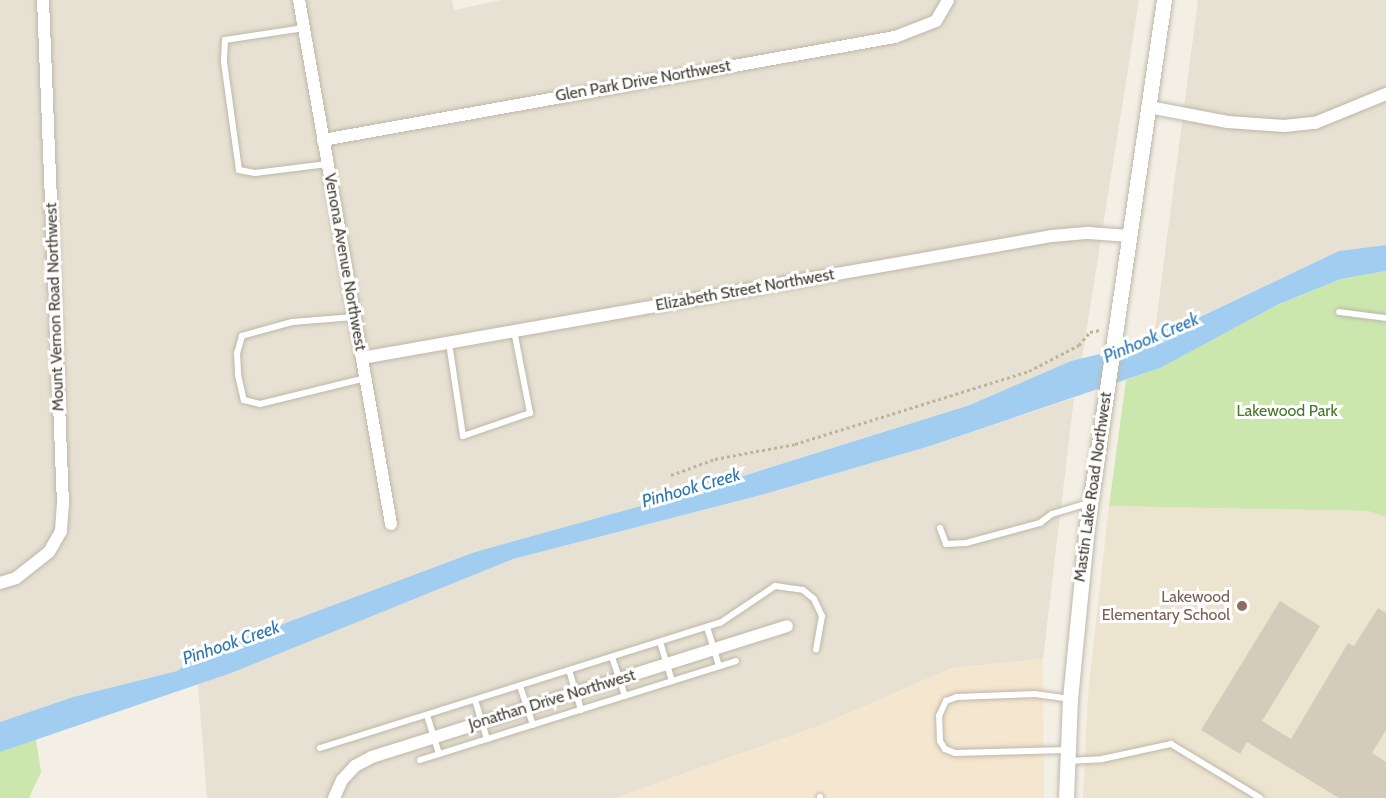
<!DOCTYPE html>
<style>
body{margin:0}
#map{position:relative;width:1386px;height:798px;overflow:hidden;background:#f3efe5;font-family:Cabin,sans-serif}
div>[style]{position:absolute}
.residential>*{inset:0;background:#e7e1d3}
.commercial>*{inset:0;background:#f5e6d0}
.education>*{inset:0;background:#ece4cf}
.green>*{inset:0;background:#cce7ae}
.water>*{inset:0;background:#a1cef0}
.building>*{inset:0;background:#d4cbbb}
.path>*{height:3px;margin-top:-1.5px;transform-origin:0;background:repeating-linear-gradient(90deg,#c0b399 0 3px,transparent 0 6px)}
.roads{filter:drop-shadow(0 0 2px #beb7a8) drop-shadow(0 0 2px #beb7a8)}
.service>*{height:6px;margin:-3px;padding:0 3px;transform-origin:3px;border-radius:3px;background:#fff}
.minor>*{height:12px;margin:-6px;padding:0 6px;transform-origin:6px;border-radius:6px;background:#fff}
.tertiary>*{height:15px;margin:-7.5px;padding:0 7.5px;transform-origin:7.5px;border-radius:7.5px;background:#fff}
.dots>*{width:16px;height:16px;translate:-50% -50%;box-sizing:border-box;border:3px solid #fff;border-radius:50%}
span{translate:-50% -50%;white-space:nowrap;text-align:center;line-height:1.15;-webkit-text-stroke:6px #fff;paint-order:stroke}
.street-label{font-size:16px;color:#453f35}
.park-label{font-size:16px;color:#447728}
.education-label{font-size:16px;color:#785e54}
.right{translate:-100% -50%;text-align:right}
.water-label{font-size:18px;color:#2e77b1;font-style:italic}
</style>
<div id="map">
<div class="residential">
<div style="clip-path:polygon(0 0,452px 0,454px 10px,501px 0,1139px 0,1082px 358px,970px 405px,698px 490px,475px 552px,229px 644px,211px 646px,177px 671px,73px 697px,0 722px)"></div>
<div style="clip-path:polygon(1198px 0,1386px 0,1386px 245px,1339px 251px,1154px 338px)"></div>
<div style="clip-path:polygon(1074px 398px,1043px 659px,952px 668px,821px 725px,615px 798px,207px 798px,198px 684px,513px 559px,761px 495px,930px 446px)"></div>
</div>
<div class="commercial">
<div style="clip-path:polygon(1043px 659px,1044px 798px,615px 798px,821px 725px,952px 668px)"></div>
</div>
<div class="education">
<div style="clip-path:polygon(1109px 506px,1368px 511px,1386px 517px,1386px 798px,1083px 798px,1088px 695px)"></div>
</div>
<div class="green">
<div style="clip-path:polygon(1386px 271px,1386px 517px,1368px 511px,1109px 506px,1126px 380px,1157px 369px,1273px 307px,1341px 279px)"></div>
<div style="clip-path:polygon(36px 739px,41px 772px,29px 798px,0 798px,0 752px)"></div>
</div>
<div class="water">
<div style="clip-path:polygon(1386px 245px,1386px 271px,1341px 279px,1277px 305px,1160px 368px,930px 446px,761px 495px,513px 559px,231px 673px,0 752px,0 722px,73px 697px,177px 671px,211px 646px,229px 644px,475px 552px,698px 490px,970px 405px,1071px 361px,1145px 343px,1339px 251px)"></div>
</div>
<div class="building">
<div style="clip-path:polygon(1280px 601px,1320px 626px,1262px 721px,1291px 739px,1348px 643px,1354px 646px,1378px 608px,1386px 613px,1386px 730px,1372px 753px,1386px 762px,1386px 798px,1339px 798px,1247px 742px,1240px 754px,1201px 730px)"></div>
</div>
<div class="path">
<div style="left:671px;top:475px;width:47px;rotate:-20deg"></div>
<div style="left:715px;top:459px;width:81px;rotate:-10.6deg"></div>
<div style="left:795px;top:444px;width:245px;rotate:-17.3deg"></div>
<div style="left:1029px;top:371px;width:56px;rotate:-27.5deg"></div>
<div style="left:1079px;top:345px;width:17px;rotate:-50deg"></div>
<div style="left:1090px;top:332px;width:10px;rotate:-11deg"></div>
</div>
<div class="roads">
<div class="service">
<div style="left:304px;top:28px;width:80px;rotate:171.4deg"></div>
<div style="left:225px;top:40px;width:22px;rotate:93deg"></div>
<div style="left:224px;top:62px;width:109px;rotate:82.1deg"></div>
<div style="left:239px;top:170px;width:16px;rotate:11deg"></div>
<div style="left:255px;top:173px;width:73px;rotate:-7.1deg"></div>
<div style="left:1339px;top:312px;width:47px;rotate:7.3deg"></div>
<div style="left:354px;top:317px;width:62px;rotate:175.4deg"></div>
<div style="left:292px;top:322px;width:52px;rotate:164.4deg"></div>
<div style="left:242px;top:336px;width:18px;rotate:106deg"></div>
<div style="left:237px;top:353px;width:22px;rotate:87deg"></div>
<div style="left:238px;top:375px;width:26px;rotate:77deg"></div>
<div style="left:244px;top:400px;width:16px;rotate:14deg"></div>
<div style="left:260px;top:404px;width:109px;rotate:-13.8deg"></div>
<div style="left:449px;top:343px;width:94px;rotate:81.4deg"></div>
<div style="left:463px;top:436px;width:71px;rotate:-18.9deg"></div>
<div style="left:530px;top:413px;width:84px;rotate:-101deg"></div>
<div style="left:940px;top:528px;width:17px;rotate:69deg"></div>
<div style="left:946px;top:544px;width:20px;rotate:-3deg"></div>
<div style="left:966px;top:543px;width:77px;rotate:-15.1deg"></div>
<div style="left:1040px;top:523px;width:15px;rotate:-37deg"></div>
<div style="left:1052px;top:514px;width:39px;rotate:-17deg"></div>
<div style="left:707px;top:627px;width:41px;rotate:72.9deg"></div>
<div style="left:660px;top:642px;width:41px;rotate:72.9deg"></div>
<div style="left:612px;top:657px;width:41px;rotate:71.6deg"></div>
<div style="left:569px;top:670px;width:42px;rotate:73.3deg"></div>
<div style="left:520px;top:686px;width:41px;rotate:71.6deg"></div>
<div style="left:475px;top:700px;width:41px;rotate:72.9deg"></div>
<div style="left:427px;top:715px;width:41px;rotate:72.9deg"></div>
<div style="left:320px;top:748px;width:419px;rotate:-17.4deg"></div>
<div style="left:720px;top:623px;width:66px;rotate:-33.9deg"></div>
<div style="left:775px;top:586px;width:28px;rotate:8deg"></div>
<div style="left:803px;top:590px;width:14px;rotate:39deg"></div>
<div style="left:814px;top:599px;width:19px;rotate:65deg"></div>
<div style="left:822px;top:616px;width:34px;rotate:100deg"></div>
<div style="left:1067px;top:750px;width:112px;rotate:178.5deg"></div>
<div style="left:955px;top:753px;width:11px;rotate:-158deg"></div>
<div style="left:945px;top:749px;width:9px;rotate:-122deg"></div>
<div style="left:940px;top:741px;width:25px;rotate:-92deg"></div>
<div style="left:939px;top:716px;width:17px;rotate:-65deg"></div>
<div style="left:946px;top:701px;width:12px;rotate:-20deg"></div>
<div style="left:957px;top:697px;width:78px;rotate:-2.2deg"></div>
<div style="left:1035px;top:694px;width:35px;rotate:8deg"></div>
<div style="left:420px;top:760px;width:331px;rotate:-17.4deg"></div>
<div style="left:1067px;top:761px;width:35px;rotate:-3deg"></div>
<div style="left:1102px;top:759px;width:71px;rotate:-12.3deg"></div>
<div style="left:1171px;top:744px;width:104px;rotate:31.2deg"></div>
<div style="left:820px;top:797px;width:1px;rotate:90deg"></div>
</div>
<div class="minor">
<div style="left:299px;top:0;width:532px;rotate:80.04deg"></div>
<div style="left:1149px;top:107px;width:80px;rotate:10.8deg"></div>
<div style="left:1228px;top:122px;width:56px;rotate:4.1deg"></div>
<div style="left:1284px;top:126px;width:31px;rotate:-6deg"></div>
<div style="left:1315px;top:123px;width:77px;rotate:-22.2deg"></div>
<div style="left:323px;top:140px;width:581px;rotate:-10.21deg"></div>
<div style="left:895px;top:37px;width:44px;rotate:-21.3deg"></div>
<div style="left:936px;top:21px;width:24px;rotate:-60deg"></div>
<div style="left:362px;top:358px;width:701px;rotate:-10.03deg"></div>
<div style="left:1052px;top:236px;width:37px;rotate:-5deg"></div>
<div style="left:1089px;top:233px;width:40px;rotate:4.3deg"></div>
<div style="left:0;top:583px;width:17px;rotate:-17deg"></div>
<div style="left:16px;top:578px;width:42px;rotate:-38.2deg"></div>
<div style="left:49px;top:552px;width:24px;rotate:-60deg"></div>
<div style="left:61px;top:531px;width:27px;rotate:-86deg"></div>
<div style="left:63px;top:504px;width:504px;rotate:-92.27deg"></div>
<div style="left:334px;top:798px;width:20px;rotate:-66deg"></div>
<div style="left:342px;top:780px;width:19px;rotate:-47deg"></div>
<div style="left:355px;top:766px;width:19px;rotate:-28deg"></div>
<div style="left:372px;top:757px;width:435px;rotate:-17.5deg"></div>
</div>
<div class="tertiary">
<div style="left:1066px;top:798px;width:99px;rotate:-87.7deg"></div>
<div style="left:1070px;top:699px;width:175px;rotate:-84.4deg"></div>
<div style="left:1087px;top:525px;width:531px;rotate:-81.66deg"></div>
</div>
</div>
<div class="dots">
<div style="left:1242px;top:606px;background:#8d6e63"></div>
</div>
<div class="street-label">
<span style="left:643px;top:81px;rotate:-10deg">Glen Park Drive Northwest</span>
<span style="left:345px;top:262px;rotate:80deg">Venona Avenue Northwest</span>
<span style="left:745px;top:290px;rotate:-10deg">Elizabeth Street Northwest</span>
<span style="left:55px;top:307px;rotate:-92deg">Mount Vernon Road Northwest</span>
<span style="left:1093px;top:487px;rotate:-82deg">Mastin Lake Road Northwest</span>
<span style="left:552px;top:700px;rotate:-17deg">Jonathan Drive Northwest</span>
</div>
<div class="park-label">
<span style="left:1287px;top:411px">Lakewood Park</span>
</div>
<div class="education-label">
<span class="right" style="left:1230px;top:606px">Lakewood<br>Elementary School</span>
</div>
<div class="water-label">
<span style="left:1151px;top:338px;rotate:-23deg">Pinhook Creek</span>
<span style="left:691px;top:488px;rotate:-16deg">Pinhook Creek</span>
<span style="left:231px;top:643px;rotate:-19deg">Pinhook Creek</span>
</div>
</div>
